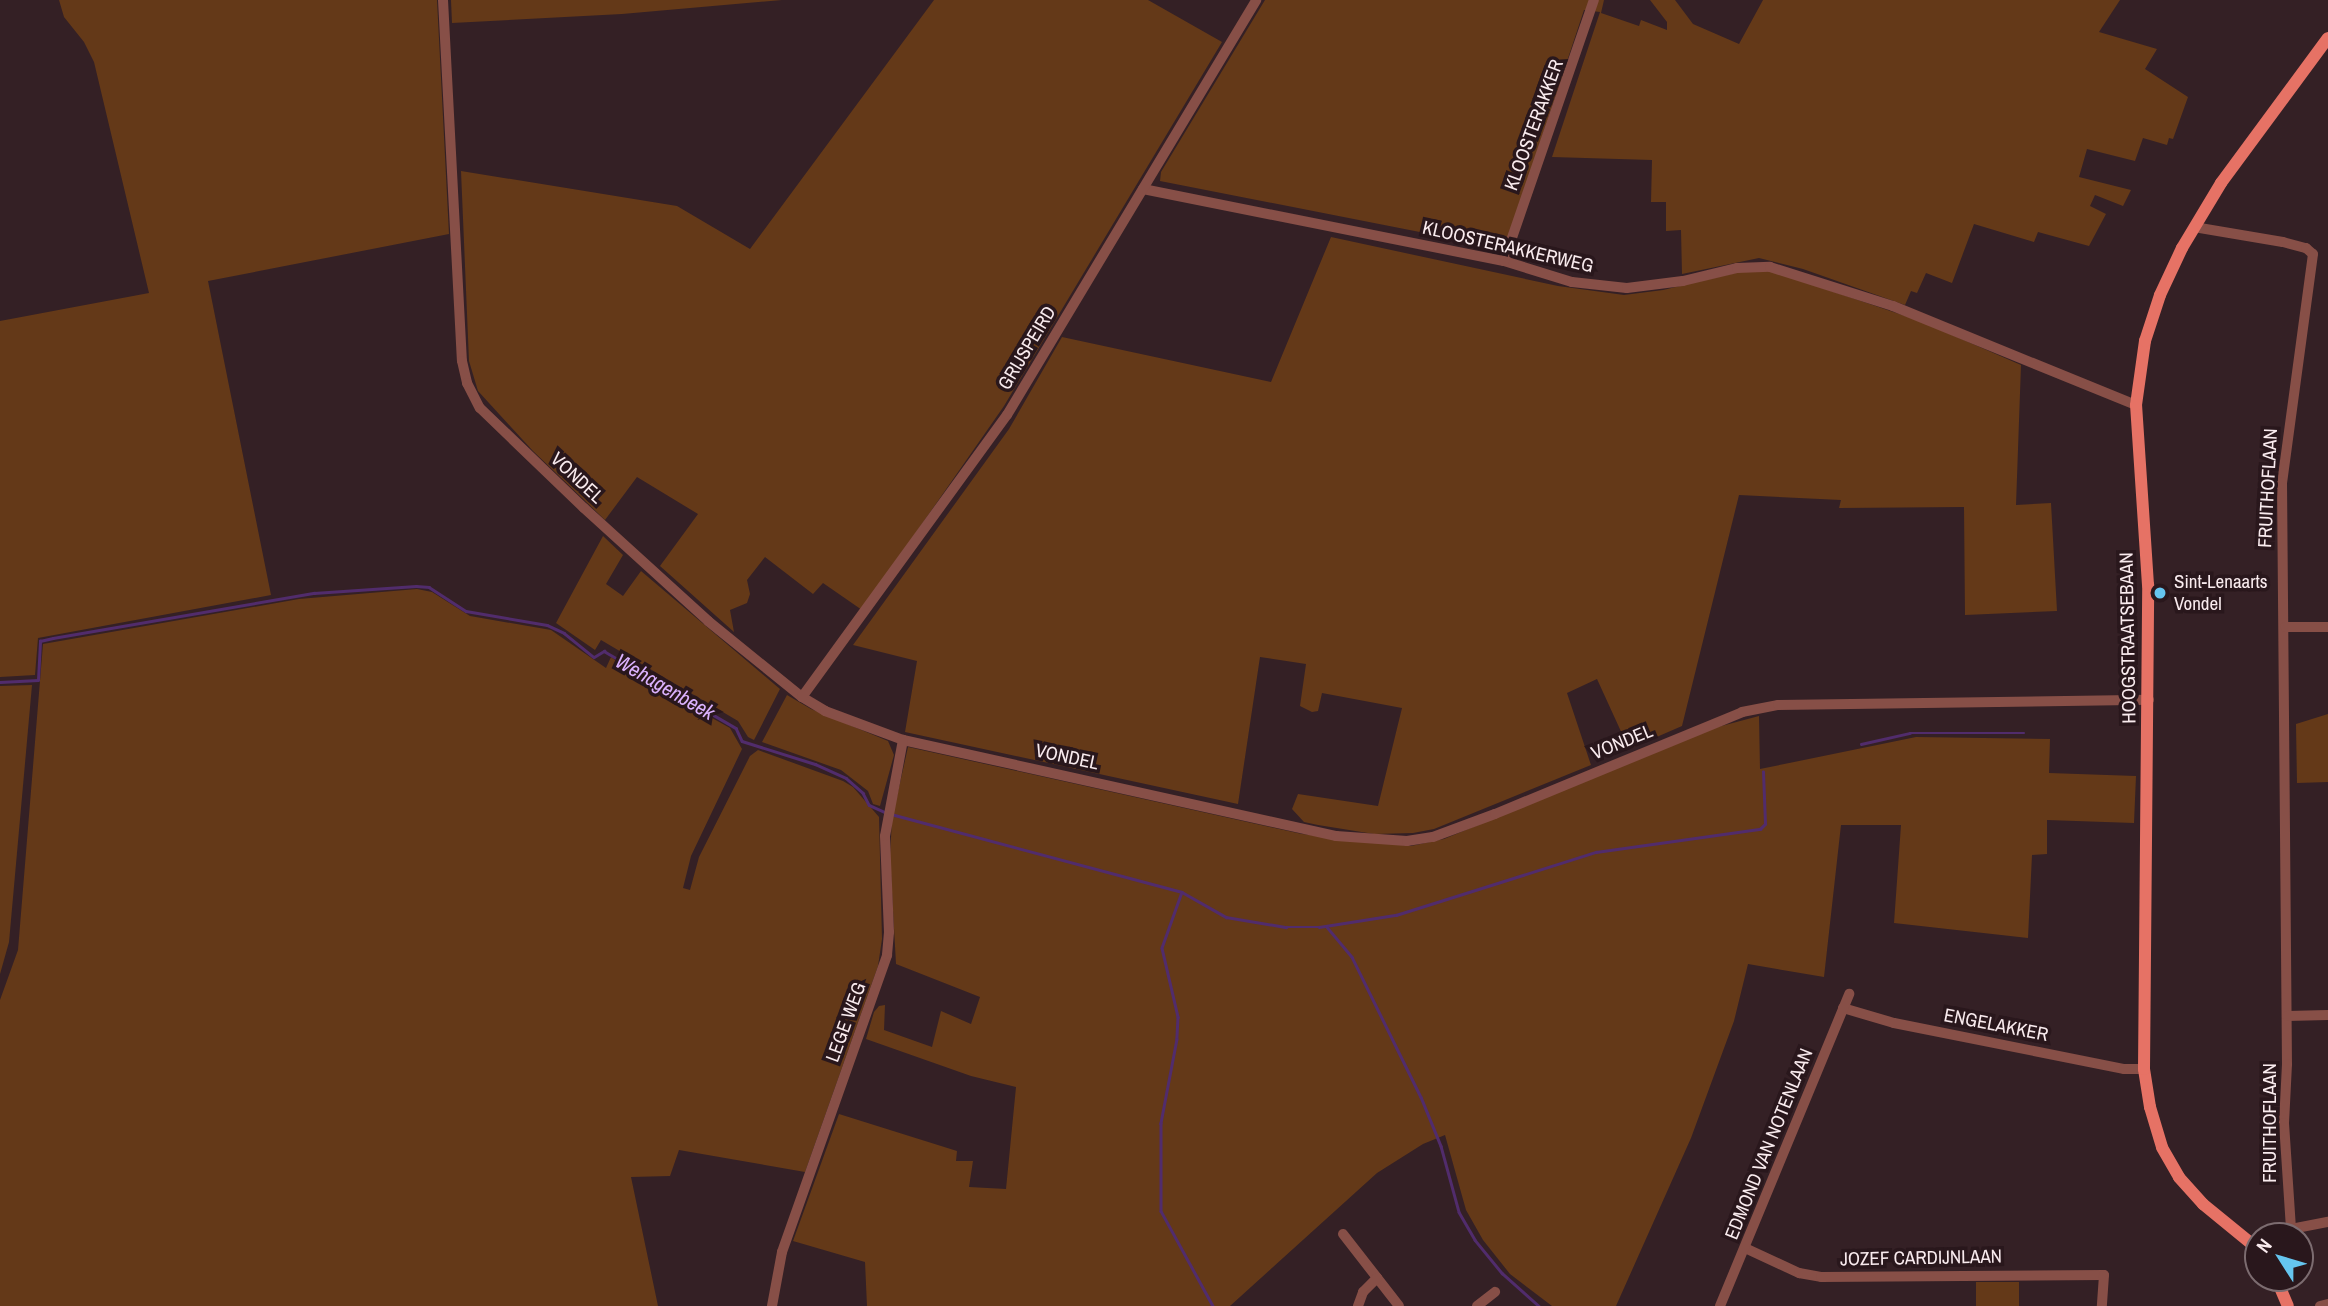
<!DOCTYPE html>
<style>
body{margin:0}
#map{position:relative;width:2328px;height:1306px;overflow:hidden;background:#342025;font-family:"Archivo Narrow",sans-serif}
div>[style]{position:absolute}
.green>*{inset:0;background:#643918;transform-origin:0 0}
.stream>*{height:2.5px;margin:-1.25px;padding:0 1.25px;transform-origin:1.25px;border-radius:1.25px;background:#512c6c}
.minor>*{height:10px;margin:-5px;padding:0 5px;transform-origin:5px;border-radius:5px;background:#874f47}
.major>*{height:12px;margin:-6px;padding:0 6px;transform-origin:6px;border-radius:6px;background:#e67265}
.dots>*{width:19px;height:19px;translate:-50% -50%;box-sizing:border-box;border:4px solid #29171c;border-radius:50%}
span{translate:-50% -50%;white-space:nowrap;text-align:center;line-height:1.15;-webkit-text-stroke:7px #29171c;paint-order:stroke}
.street-label{font-size:19px;color:#f9ebee}
.poi-label{font-size:19px;color:#f9ebee}
.left{translate:0 -50%;text-align:left}
.water-label{font-size:21px;color:#dbb2fe;font-style:italic}
.north{position:absolute;left:2244px;top:1222px;width:70px;height:70px;box-sizing:border-box;background:#29171c;border:2px solid #7c6c70;border-radius:50%;rotate:307deg;font-size:19px;font-weight:700;line-height:28px;text-align:center;color:#f9ebee}
.north::after{content:'';display:block;margin:auto;width:24px;height:32px;background:#65c5ef;clip-path:polygon(50% 0,100% 100%,50% 72%,0 100%)}
</style>
<div id="map">
<div class="green">
<div style="clip-path:polygon(59px 0,437px 0,449px 234px,208px 281px,271px 595px,38px 638px,35px 675px,0 677px,0 321px,149px 293px,94px 62px,84px 42px,64px 17px)"></div>
<div style="clip-path:polygon(451px 0,782px 0,622px 14px,452px 23px)"></div>
<div style="clip-path:polygon(934px 0,1148px 0,1222px 42px,1004px 406px,862px 610px,823px 583px,813px 594px,765px 557px,747px 580px,750px 594px,747px 603px,730px 610px,734px 632px,660px 566px,698px 514px,637px 477px,605px 520px,533px 451px,478px 391px,469px 361px,461px 171px,677px 206px,750px 249px)"></div>
<div style="clip-path:polygon(1265px 0,1604px 0,1601px 13px,1639px 26px,1641px 20px,1667px 30px,1667px 22px,1650px 0,1675px 0,1693px 24px,1739px 44px,1763px 0,2120px 0,2099px 32px,2157px 49px,2145px 69px,2188px 97px,2173px 139px,2169px 138px,2167px 145px,2143px 138px,2135px 161px,2087px 149px,2079px 177px,2131px 190px,2123px 206px,2095px 195px,2090px 206px,2106px 214px,2089px 246px,2038px 232px,2034px 242px,1974px 224px,1952px 283px,1926px 273px,1917px 293px,1911px 291px,1905px 305px,1803px 269px,1759px 258px,1682px 274px,1681px 230px,1666px 231px,1666px 202px,1651px 202px,1652px 160px,1552px 157px,1600px 12px,1584px 10px,1507px 242px,1501px 248px,1160px 181px,1161px 172px)"></div>
<div style="clip-path:polygon(1331px 237px,1558px 286px,1624px 295px,1663px 290px,1748px 270px,1772px 271px,1920px 321px,2021px 365px,2016px 505px,2051px 503px,2057px 611px,1965px 615px,1964px 507px,1839px 508px,1841px 500px,1739px 495px,1682px 726px,1629px 749px,1597px 679px,1567px 693px,1591px 765px,1434px 829px,1413px 833px,1374px 834px,1318px 825px,1304px 822px,1292px 809px,1298px 794px,1378px 806px,1402px 708px,1322px 693px,1318px 711px,1312px 712px,1300px 706px,1306px 664px,1260px 657px,1238px 804px,905px 732px,917px 661px,853px 645px,1009px 429px,1062px 337px,1271px 382px)"></div>
<div style="clip-path:polygon(603px 536px,623px 555px,606px 584px,623px 596px,641px 571px,780px 689px,754px 740px,748px 737px,738px 721px,601px 640px,595px 650px,556px 623px)"></div>
<div style="clip-path:polygon(417px 589px,432px 592px,470px 616px,551px 630px,606px 668px,611px 657px,635px 675px,730px 728px,742px 749px,691px 856px,683px 888px,690px 890px,699px 857px,750px 756px,758px 750px,843px 781px,853px 787px,879px 817px,882px 939px,878px 966px,805px 1172px,679px 1150px,670px 1176px,631px 1177px,658px 1306px,0 1306px,0 1000px,18px 950px,43px 644px,299px 599px)"></div>
<div style="clip-path:polygon(32px 685px,9px 942px,0 974px,0 686px)"></div>
<div style="clip-path:polygon(787px 695px,811px 709px,888px 741px,894px 755px,880px 806px,873px 804px,868px 791px,841px 770px,762px 742px)"></div>
<div style="clip-path:polygon(2328px 714px,2328px 782px,2297px 783px,2296px 724px)"></div>
<div style="clip-path:polygon(1759px 716px,1760px 769px,1916px 737px,2050px 739px,2049px 773px,2136px 776px,2134px 823px,2047px 820px,2047px 854px,2032px 855px,2028px 938px,1894px 923px,1901px 825px,1841px 825px,1824px 977px,1748px 964px,1734px 1021px,1691px 1138px,1616px 1306px,1552px 1306px,1510px 1274px,1483px 1240px,1466px 1210px,1445px 1135px,1423px 1144px,1377px 1173px,1230px 1306px,867px 1306px,865px 1262px,793px 1241px,839px 1114px,957px 1151px,956px 1161px,973px 1161px,969px 1187px,1006px 1189px,1016px 1087px,971px 1076px,866px 1039px,874px 1012px,879px 1006px,885px 1005px,884px 1030px,932px 1047px,941px 1011px,971px 1024px,980px 997px,896px 964px,890px 856px,892px 819px,908px 747px,1302px 834px,1411px 846px,1444px 839px,1714px 728px)"></div>
<div style="left:1976px;top:1282px;width:43px;height:24px"></div>
</div>
<div class="stream">
<div style="left:0;top:682px;width:38px;rotate:-3deg"></div>
<div style="left:38px;top:680px;width:39px;rotate:-87deg"></div>
<div style="left:40px;top:641px;width:13px;rotate:-13deg"></div>
<div style="left:53px;top:638px;width:265px;rotate:-9.8deg"></div>
<div style="left:314px;top:593px;width:102px;rotate:-3.9deg"></div>
<div style="left:416px;top:586px;width:13px;rotate:4deg"></div>
<div style="left:429px;top:587px;width:44px;rotate:33deg"></div>
<div style="left:466px;top:611px;width:82px;rotate:9.8deg"></div>
<div style="left:547px;top:625px;width:19px;rotate:25deg"></div>
<div style="left:564px;top:633px;width:38px;rotate:39deg"></div>
<div style="left:594px;top:657px;width:12px;rotate:-31deg"></div>
<div style="left:604px;top:651px;width:153px;rotate:30.3deg"></div>
<div style="left:736px;top:728px;width:14px;rotate:65deg"></div>
<div style="left:742px;top:741px;width:77px;rotate:17.5deg"></div>
<div style="left:815px;top:764px;width:34px;rotate:24deg"></div>
<div style="left:846px;top:778px;width:23px;rotate:41deg"></div>
<div style="left:863px;top:793px;width:13px;rotate:63deg"></div>
<div style="left:869px;top:805px;width:17px;rotate:24deg"></div>
<div style="left:1861px;top:744px;width:50px;rotate:-12.7deg"></div>
<div style="left:1910px;top:733px;width:114px"></div>
<div style="left:891px;top:814px;width:301px;rotate:15deg"></div>
<div style="left:1182px;top:892px;width:51px;rotate:29.6deg"></div>
<div style="left:1226px;top:917px;width:61px;rotate:9.5deg"></div>
<div style="left:1286px;top:927px;width:33px"></div>
<div style="left:1319px;top:927px;width:78px;rotate:-8.9deg"></div>
<div style="left:1396px;top:915px;width:210px;rotate:-17.5deg"></div>
<div style="left:1596px;top:852px;width:166px;rotate:-8deg"></div>
<div style="left:1760px;top:829px;width:7px;rotate:-45deg"></div>
<div style="left:1765px;top:824px;width:52px;rotate:-92.2deg"></div>
<div style="left:1182px;top:892px;width:59px;rotate:109.7deg"></div>
<div style="left:1162px;top:948px;width:71px;rotate:76.9deg"></div>
<div style="left:1178px;top:1017px;width:22px;rotate:93deg"></div>
<div style="left:1177px;top:1039px;width:86px;rotate:100.8deg"></div>
<div style="left:1161px;top:1123px;width:88px;rotate:90deg"></div>
<div style="left:1161px;top:1211px;width:108px;rotate:61.3deg"></div>
<div style="left:1327px;top:927px;width:39px;rotate:50deg"></div>
<div style="left:1352px;top:957px;width:156px;rotate:63.8deg"></div>
<div style="left:1421px;top:1097px;width:53px;rotate:67.8deg"></div>
<div style="left:1441px;top:1146px;width:68px;rotate:74.7deg"></div>
<div style="left:1459px;top:1212px;width:32px;rotate:60deg"></div>
<div style="left:1475px;top:1240px;width:43px;rotate:50.7deg"></div>
<div style="left:1502px;top:1273px;width:50px;rotate:41.7deg"></div>
</div>
<div class="minor">
<div style="left:443px;top:0;width:361px;rotate:87deg"></div>
<div style="left:462px;top:361px;width:23px;rotate:77deg"></div>
<div style="left:467px;top:383px;width:28px;rotate:63deg"></div>
<div style="left:480px;top:408px;width:144px;rotate:43.9deg"></div>
<div style="left:584px;top:508px;width:168px;rotate:42.3deg"></div>
<div style="left:708px;top:621px;width:121px;rotate:39deg"></div>
<div style="left:802px;top:697px;width:27px;rotate:31deg"></div>
<div style="left:825px;top:711px;width:83px;rotate:20.4deg"></div>
<div style="left:903px;top:740px;width:444px;rotate:12.5deg"></div>
<div style="left:1336px;top:836px;width:71px;rotate:4deg"></div>
<div style="left:1407px;top:841px;width:26px;rotate:-9deg"></div>
<div style="left:1433px;top:837px;width:66px;rotate:-20.4deg"></div>
<div style="left:1495px;top:814px;width:267px;rotate:-22.4deg"></div>
<div style="left:1742px;top:712px;width:37px;rotate:-11deg"></div>
<div style="left:1778px;top:705px;width:371px;rotate:-0.8deg"></div>
<div style="left:1143px;top:189px;width:368px;rotate:11.3deg"></div>
<div style="left:1504px;top:261px;width:71px;rotate:17.2deg"></div>
<div style="left:1572px;top:282px;width:55px;rotate:6.2deg"></div>
<div style="left:1627px;top:288px;width:56px;rotate:-7.1deg"></div>
<div style="left:1683px;top:281px;width:56px;rotate:-13.5deg"></div>
<div style="left:1737px;top:268px;width:33px;rotate:-2deg"></div>
<div style="left:1770px;top:267px;width:129px;rotate:17.6deg"></div>
<div style="left:1893px;top:306px;width:262px;rotate:22.2deg"></div>
<div style="left:2194px;top:227px;width:90px;rotate:9.6deg"></div>
<div style="left:2283px;top:242px;width:24px;rotate:15deg"></div>
<div style="left:2306px;top:248px;width:9px;rotate:41deg"></div>
<div style="left:2313px;top:254px;width:230px;rotate:97.7deg"></div>
<div style="left:2282px;top:482px;width:582px;rotate:89.51deg"></div>
<div style="left:2287px;top:1064px;width:59px;rotate:92.9deg"></div>
<div style="left:2284px;top:1123px;width:106px;rotate:86.2deg"></div>
<div style="left:1504px;top:261px;width:276px;rotate:-71deg"></div>
<div style="left:2285px;top:627px;width:43px"></div>
<div style="left:802px;top:697px;width:349px;rotate:-54deg"></div>
<div style="left:1007px;top:415px;width:484px;rotate:-59deg"></div>
<div style="left:1843px;top:1008px;width:53px;rotate:16.4deg"></div>
<div style="left:1894px;top:1023px;width:235px;rotate:11.3deg"></div>
<div style="left:2124px;top:1069px;width:20px"></div>
<div style="left:2287px;top:1016px;width:41px;rotate:-1.4deg"></div>
<div style="left:1343px;top:1234px;width:91px;rotate:52.1deg"></div>
<div style="left:2276px;top:1236px;width:17px;rotate:-25deg"></div>
<div style="left:2291px;top:1229px;width:38px;rotate:-11deg"></div>
<div style="left:1745px;top:1248px;width:60px;rotate:24.8deg"></div>
<div style="left:1799px;top:1273px;width:22px;rotate:10deg"></div>
<div style="left:1821px;top:1277px;width:283px;rotate:-0.4deg"></div>
<div style="left:2104px;top:1275px;width:31px;rotate:94deg"></div>
<div style="left:772px;top:1306px;width:55px;rotate:-79.5deg"></div>
<div style="left:782px;top:1252px;width:315px;rotate:-70.5deg"></div>
<div style="left:887px;top:955px;width:23px;rotate:-85deg"></div>
<div style="left:889px;top:932px;width:96px;rotate:-92.4deg"></div>
<div style="left:885px;top:836px;width:98px;rotate:-79.4deg"></div>
<div style="left:1358px;top:1306px;width:15px;rotate:-70deg"></div>
<div style="left:1363px;top:1292px;width:20px;rotate:-45deg"></div>
<div style="left:1477px;top:1306px;width:23px;rotate:-38deg"></div>
<div style="left:1720px;top:1306px;width:338px;rotate:-67.5deg"></div>
<div style="left:2320px;top:1306px;width:8px;rotate:-14deg"></div>
</div>
<div class="major">
<div style="left:2258px;top:1249px;width:71px;rotate:-140.7deg"></div>
<div style="left:2203px;top:1204px;width:36px;rotate:-132deg"></div>
<div style="left:2179px;top:1177px;width:34px;rotate:-120deg"></div>
<div style="left:2162px;top:1147px;width:42px;rotate:-106.7deg"></div>
<div style="left:2150px;top:1107px;width:38px;rotate:-99deg"></div>
<div style="left:2144px;top:1069px;width:484px;rotate:-89.5deg"></div>
<div style="left:2148px;top:585px;width:180px;rotate:-93.8deg"></div>
<div style="left:2136px;top:405px;width:65px;rotate:-82deg"></div>
<div style="left:2145px;top:341px;width:48px;rotate:-71.9deg"></div>
<div style="left:2160px;top:295px;width:52px;rotate:-64.9deg"></div>
<div style="left:2182px;top:248px;width:76px;rotate:-59deg"></div>
<div style="left:2221px;top:183px;width:180px;rotate:-53.6deg"></div>
<div style="left:2276px;top:1278px;width:30px;rotate:67deg"></div>
</div>
<div class="dots">
<div style="left:2160px;top:593px;background:#65c5ef"></div>
</div>
<div class="street-label">
<span style="left:1534px;top:125px;rotate:-70deg">KLOOSTERAKKER</span>
<span style="left:1508px;top:247px;rotate:13deg">KLOOSTERAKKERWEG</span>
<span style="left:1027px;top:348px;rotate:-59deg">GRIJSPEIRD</span>
<span style="left:577px;top:478px;rotate:43deg">VONDEL</span>
<span style="left:2268px;top:488px;rotate:-87deg">FRUITHOFLAAN</span>
<span style="left:2128px;top:638px;rotate:-91deg">HOOGSTRAATSEBAAN</span>
<span style="left:1622px;top:742px;rotate:-22deg">VONDEL</span>
<span style="left:1067px;top:757px;rotate:12deg">VONDEL</span>
<span style="left:846px;top:1022px;rotate:-70deg">LEGE WEG</span>
<span style="left:1996px;top:1025px;rotate:11deg">ENGELAKKER</span>
<span style="left:2270px;top:1123px;rotate:-90deg">FRUITHOFLAAN</span>
<span style="left:1769px;top:1144px;rotate:-68deg">EDMOND VAN NOTENLAAN</span>
<span style="left:1921px;top:1258px;rotate:-1deg">JOZEF CARDIJNLAAN</span>
</div>
<div class="poi-label">
<span class="left" style="left:2174px;top:593px">Sint-Lenaarts<br>Vondel</span>
</div>
<div class="water-label">
<span style="left:665px;top:687px;rotate:30deg">Wehagenbeek</span>
</div>
<div class="north">N</div>
</div>
